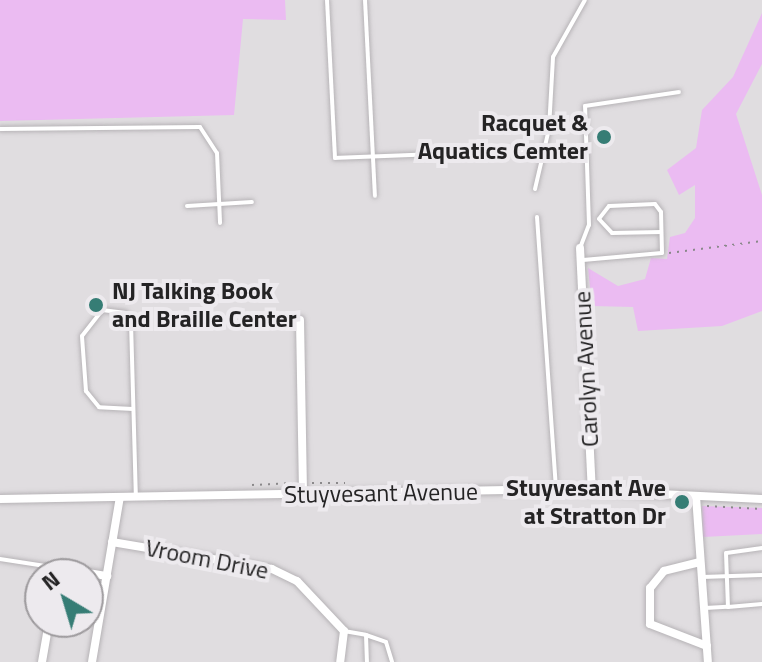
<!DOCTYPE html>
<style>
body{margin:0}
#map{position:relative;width:762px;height:662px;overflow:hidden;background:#e0dde0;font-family:"Titillium Web",sans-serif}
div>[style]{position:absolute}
.green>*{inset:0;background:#ebbbf2}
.path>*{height:2px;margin-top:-1px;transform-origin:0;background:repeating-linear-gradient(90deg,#8a888a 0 2px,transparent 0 8px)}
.roads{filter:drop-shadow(0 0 2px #b6b3b6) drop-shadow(0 0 2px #b6b3b6)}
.lane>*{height:4px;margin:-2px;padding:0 2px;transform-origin:2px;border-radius:2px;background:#fff}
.street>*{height:8px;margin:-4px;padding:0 4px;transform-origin:4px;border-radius:4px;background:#fff}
.dots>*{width:22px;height:22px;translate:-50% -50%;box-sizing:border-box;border:4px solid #edeaee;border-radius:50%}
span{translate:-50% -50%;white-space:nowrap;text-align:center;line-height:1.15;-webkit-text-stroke:8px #edeaee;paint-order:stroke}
.poi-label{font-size:24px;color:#242324;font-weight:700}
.right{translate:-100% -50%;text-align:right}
.left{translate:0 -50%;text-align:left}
.street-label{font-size:24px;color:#242324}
.north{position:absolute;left:24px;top:558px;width:80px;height:80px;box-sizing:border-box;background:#edeaee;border:2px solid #9d9a9d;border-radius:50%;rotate:322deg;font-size:22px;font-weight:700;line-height:32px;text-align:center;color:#242324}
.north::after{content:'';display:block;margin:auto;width:28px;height:36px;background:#367d75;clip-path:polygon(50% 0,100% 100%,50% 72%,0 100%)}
</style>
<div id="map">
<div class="green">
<div style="clip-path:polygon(0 0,285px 0,286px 20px,243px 19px,234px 115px,0 121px)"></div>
<div style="clip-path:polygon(762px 13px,762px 64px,736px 114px,762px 195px,762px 311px,722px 326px,638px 331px,633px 307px,592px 306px,588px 268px,618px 286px,645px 279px,651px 258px,667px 259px,670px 237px,685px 233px,695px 218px,695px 185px,679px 195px,667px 170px,696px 148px,702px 110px,733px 77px)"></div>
<div style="clip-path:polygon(702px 506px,762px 508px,762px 534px,703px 537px)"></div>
</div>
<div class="path">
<div style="left:669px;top:253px;width:94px;rotate:-7.4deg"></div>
<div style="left:312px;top:483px;width:33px"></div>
<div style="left:252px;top:485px;width:41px;rotate:-2.8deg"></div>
<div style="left:707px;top:506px;width:55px;rotate:3.1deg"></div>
</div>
<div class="roads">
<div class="lane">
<div style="left:327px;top:0;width:158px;rotate:87.1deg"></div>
<div style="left:335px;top:158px;width:210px;rotate:-2.2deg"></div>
<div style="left:365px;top:0;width:196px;rotate:87.1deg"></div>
<div style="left:0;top:129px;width:200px;rotate:-0.6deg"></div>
<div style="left:200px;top:127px;width:31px;rotate:57deg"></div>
<div style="left:217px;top:153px;width:70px;rotate:87.5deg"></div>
<div style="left:535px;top:189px;width:62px;rotate:-76.9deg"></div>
<div style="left:549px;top:129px;width:72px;rotate:-86.8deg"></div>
<div style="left:553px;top:57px;width:65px;rotate:-60.7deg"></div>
<div style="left:187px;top:206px;width:65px;rotate:-3.5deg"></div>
<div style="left:537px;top:217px;width:271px;rotate:86deg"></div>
<div style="left:580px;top:248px;width:25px;rotate:-69deg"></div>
<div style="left:589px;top:225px;width:119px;rotate:-91.9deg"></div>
<div style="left:585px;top:106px;width:95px;rotate:-8.5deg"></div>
<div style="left:583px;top:260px;width:79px;rotate:-5.1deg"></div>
<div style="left:662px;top:253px;width:41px;rotate:-91.4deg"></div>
<div style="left:661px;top:212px;width:10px;rotate:-127deg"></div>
<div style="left:655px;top:204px;width:46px;rotate:177.5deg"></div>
<div style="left:609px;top:206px;width:16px;rotate:128deg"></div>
<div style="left:599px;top:219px;width:19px;rotate:47deg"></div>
<div style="left:612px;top:233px;width:49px;rotate:-1.2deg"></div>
<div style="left:133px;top:409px;width:34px;rotate:-177deg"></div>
<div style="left:99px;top:407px;width:21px;rotate:-129deg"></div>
<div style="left:86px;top:391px;width:55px;rotate:-94.2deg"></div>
<div style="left:82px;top:336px;width:33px;rotate:-52deg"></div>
<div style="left:102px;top:310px;width:24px;rotate:7deg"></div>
<div style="left:126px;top:313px;width:10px;rotate:61deg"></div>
<div style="left:131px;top:322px;width:174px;rotate:88.4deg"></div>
<div style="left:762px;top:548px;width:36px;rotate:172deg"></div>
<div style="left:726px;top:553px;width:54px;rotate:87.9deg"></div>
<div style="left:728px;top:607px;width:34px;rotate:-5deg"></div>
<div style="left:0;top:559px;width:59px;rotate:8.8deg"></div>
<div style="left:702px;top:577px;width:60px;rotate:-1.9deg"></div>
<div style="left:705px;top:608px;width:22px;rotate:-3deg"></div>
<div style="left:344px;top:631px;width:22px;rotate:10deg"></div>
<div style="left:366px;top:635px;width:27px;rotate:88deg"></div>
<div style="left:366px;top:635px;width:21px;rotate:19deg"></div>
<div style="left:386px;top:642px;width:21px;rotate:73deg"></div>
</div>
<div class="street">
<div style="left:580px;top:248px;width:242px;rotate:87.2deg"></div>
<div style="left:300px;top:320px;width:173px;rotate:89deg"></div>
<div style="left:696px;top:496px;width:166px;rotate:85.9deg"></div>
<div style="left:0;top:499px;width:557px;rotate:-1.03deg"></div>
<div style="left:557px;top:489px;width:205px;rotate:2.8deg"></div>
<div style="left:112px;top:542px;width:162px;rotate:9.6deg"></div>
<div style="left:272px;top:569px;width:28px;rotate:26deg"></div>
<div style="left:297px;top:581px;width:69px;rotate:46.8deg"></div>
<div style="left:344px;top:631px;width:31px;rotate:97deg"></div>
<div style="left:700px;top:562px;width:37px;rotate:166deg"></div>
<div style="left:664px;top:571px;width:22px;rotate:129deg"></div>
<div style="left:650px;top:588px;width:36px;rotate:90deg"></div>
<div style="left:650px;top:624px;width:61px;rotate:21.1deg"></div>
<div style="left:57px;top:574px;width:6px;rotate:-81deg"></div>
<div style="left:58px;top:568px;width:50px;rotate:9.3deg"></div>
<div style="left:42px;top:662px;width:41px;rotate:-80.1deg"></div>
<div style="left:92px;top:662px;width:167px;rotate:-80.4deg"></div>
</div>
</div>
<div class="dots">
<div style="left:604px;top:137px;background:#367d75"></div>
<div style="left:96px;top:305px;background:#367d75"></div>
<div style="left:682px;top:502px;background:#367d75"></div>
</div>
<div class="poi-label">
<span class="right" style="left:588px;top:137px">Racquet &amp;<br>Aquatics Cemter</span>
<span class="left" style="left:112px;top:305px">NJ Talking Book<br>and Braille Center</span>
<span class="right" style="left:666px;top:502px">Stuyvesant Ave<br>at Stratton Dr</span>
</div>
<div class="street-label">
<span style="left:586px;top:369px;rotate:-93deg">Carolyn Avenue</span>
<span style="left:381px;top:493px;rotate:-1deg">Stuyvesant Avenue</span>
<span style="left:207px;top:559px;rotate:11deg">Vroom Drive</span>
</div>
<div class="north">N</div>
</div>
